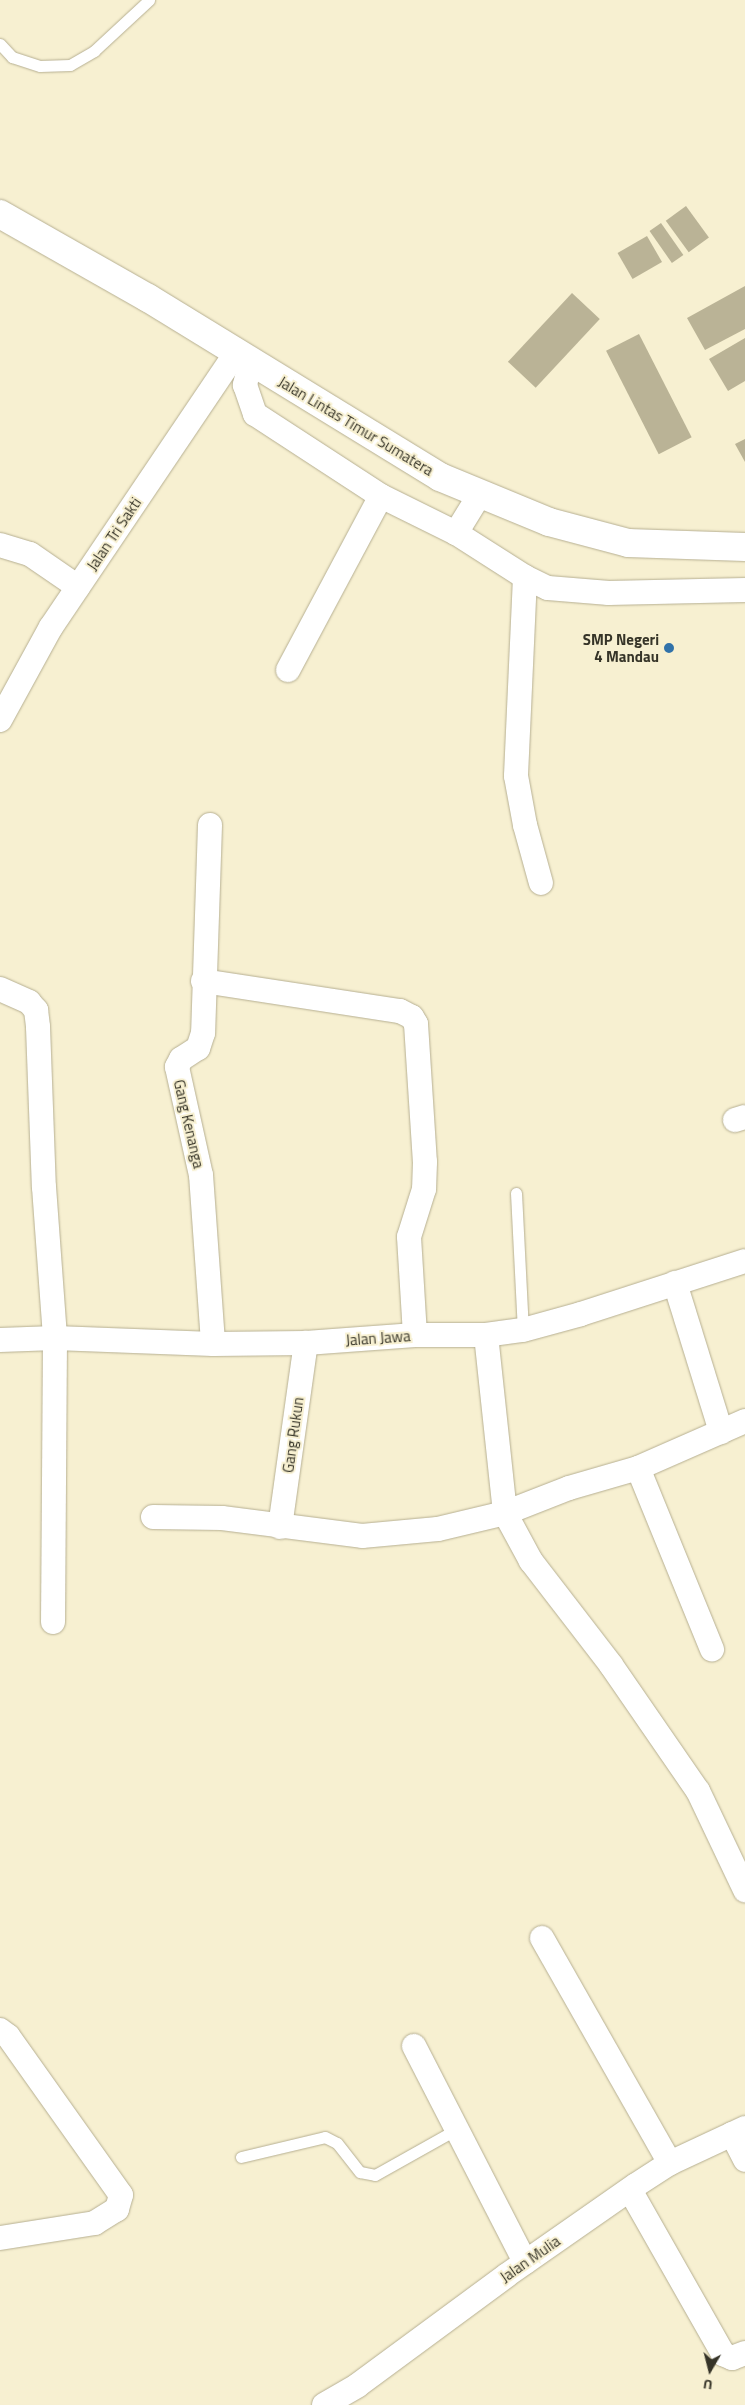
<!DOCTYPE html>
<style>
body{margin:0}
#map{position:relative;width:745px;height:2405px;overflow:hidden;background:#f7f0d1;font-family:"Titillium Web",sans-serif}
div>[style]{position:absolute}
.building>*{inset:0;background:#bab396;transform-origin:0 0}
.roads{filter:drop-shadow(0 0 1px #b6af92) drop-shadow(0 0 1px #b6af92)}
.lane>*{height:11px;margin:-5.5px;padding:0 5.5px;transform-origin:5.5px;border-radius:5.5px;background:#fff}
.street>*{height:24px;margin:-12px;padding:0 12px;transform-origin:12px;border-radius:12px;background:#fff}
.highway>*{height:28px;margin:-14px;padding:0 14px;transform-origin:14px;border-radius:14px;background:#fff}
.dots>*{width:14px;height:14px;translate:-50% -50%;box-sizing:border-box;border:2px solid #f7f0d1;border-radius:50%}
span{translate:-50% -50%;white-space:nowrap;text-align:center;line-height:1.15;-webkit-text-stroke:4px #f7f0d1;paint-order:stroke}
.street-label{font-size:15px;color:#363428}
.poi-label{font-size:15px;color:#363428;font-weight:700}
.right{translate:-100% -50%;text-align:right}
.north{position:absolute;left:685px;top:2345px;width:50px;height:50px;-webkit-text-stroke:4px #f7f0d1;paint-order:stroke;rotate:188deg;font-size:14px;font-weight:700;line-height:20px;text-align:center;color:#363428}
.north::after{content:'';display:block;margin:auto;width:18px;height:22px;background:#363428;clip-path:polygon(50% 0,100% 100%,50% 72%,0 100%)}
</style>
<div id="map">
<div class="building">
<div style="left:686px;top:206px;width:39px;height:25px;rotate:54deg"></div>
<div style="left:661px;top:223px;width:39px;height:14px;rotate:55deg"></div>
<div style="left:647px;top:236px;width:30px;height:34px;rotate:60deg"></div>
<div style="clip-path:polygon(745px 286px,745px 329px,705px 350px,687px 318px)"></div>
<div style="left:572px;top:293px;width:38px;height:94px;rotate:43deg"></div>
<div style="left:639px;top:334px;width:116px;height:37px;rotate:63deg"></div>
<div style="clip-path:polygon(745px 338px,745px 381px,728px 391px,709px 359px)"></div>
<div style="clip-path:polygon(745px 439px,745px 462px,735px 444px)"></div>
</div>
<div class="roads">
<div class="lane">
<div style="left:0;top:44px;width:18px;rotate:47deg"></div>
<div style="left:12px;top:57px;width:29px;rotate:18deg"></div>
<div style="left:40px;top:66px;width:30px;rotate:-2deg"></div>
<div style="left:70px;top:65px;width:28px;rotate:-30deg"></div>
<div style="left:94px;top:51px;width:75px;rotate:-42.8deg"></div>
<div style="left:516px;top:1193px;width:137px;rotate:87.1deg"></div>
<div style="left:241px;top:2157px;width:86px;rotate:-13.4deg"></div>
<div style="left:325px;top:2137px;width:13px;rotate:27deg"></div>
<div style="left:337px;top:2143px;width:37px;rotate:52deg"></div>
<div style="left:360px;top:2172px;width:15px;rotate:11deg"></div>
<div style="left:375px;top:2175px;width:94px;rotate:-29.3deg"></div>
</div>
<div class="street">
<div style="left:251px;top:362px;width:24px;rotate:105deg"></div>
<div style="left:245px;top:385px;width:31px;rotate:71deg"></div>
<div style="left:255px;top:414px;width:150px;rotate:33.1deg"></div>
<div style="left:381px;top:496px;width:84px;rotate:26.3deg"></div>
<div style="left:480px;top:494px;width:46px;rotate:121.6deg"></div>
<div style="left:456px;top:533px;width:82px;rotate:32.5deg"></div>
<div style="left:525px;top:577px;width:25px;rotate:26deg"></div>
<div style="left:548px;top:588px;width:61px;rotate:4.7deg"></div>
<div style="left:609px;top:593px;width:136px;rotate:-1.3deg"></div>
<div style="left:0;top:545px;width:31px;rotate:17deg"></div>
<div style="left:30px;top:554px;width:58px;rotate:34.5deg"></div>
<div style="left:525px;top:577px;width:199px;rotate:92.6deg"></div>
<div style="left:516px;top:776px;width:50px;rotate:79.6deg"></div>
<div style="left:525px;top:825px;width:60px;rotate:74.6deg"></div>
<div style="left:288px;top:670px;width:197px;rotate:-61.9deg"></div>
<div style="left:0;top:720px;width:106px;rotate:-61.3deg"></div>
<div style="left:51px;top:627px;width:331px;rotate:-56deg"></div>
<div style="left:210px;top:825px;width:208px;rotate:91.9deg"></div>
<div style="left:203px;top:1033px;width:16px;rotate:108deg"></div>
<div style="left:198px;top:1048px;width:20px;rotate:147deg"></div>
<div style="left:181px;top:1059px;width:9px;rotate:117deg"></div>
<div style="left:177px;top:1067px;width:111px;rotate:77.5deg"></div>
<div style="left:201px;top:1175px;width:169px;rotate:85.9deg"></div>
<div style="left:203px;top:981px;width:199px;rotate:8.7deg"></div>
<div style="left:400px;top:1011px;width:13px;rotate:27deg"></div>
<div style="left:412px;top:1017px;width:8px;rotate:60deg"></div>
<div style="left:416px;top:1024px;width:138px;rotate:86.3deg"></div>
<div style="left:425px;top:1162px;width:27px;rotate:92deg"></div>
<div style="left:424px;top:1189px;width:50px;rotate:107.4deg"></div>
<div style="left:409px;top:1237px;width:98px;rotate:86.5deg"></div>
<div style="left:0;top:989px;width:32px;rotate:24deg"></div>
<div style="left:29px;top:1002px;width:11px;rotate:49deg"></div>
<div style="left:36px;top:1010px;width:17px;rotate:83deg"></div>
<div style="left:38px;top:1027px;width:160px;rotate:87.9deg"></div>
<div style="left:44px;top:1187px;width:151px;rotate:85.8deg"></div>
<div style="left:55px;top:1338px;width:284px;rotate:90.4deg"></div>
<div style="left:735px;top:1120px;width:10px;rotate:-17deg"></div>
<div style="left:675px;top:1283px;width:156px;rotate:72.8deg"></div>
<div style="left:486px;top:1335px;width:179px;rotate:83.9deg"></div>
<div style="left:505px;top:1513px;width:55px;rotate:61.6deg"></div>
<div style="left:531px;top:1561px;width:131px;rotate:52.4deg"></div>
<div style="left:611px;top:1665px;width:153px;rotate:55.4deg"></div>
<div style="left:698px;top:1791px;width:110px;rotate:64.6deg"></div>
<div style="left:0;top:1340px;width:55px;rotate:-2.1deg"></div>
<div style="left:55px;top:1338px;width:158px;rotate:2.2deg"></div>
<div style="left:213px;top:1344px;width:93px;rotate:-0.6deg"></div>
<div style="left:306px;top:1343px;width:109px;rotate:-4.2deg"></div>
<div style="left:415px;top:1335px;width:71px"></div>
<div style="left:486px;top:1335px;width:37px;rotate:-8deg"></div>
<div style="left:523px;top:1330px;width:60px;rotate:-15.4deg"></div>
<div style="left:581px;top:1314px;width:172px;rotate:-17.9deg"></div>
<div style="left:638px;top:1468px;width:196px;rotate:67.8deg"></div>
<div style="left:153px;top:1517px;width:69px;rotate:0.8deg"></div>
<div style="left:222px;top:1518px;width:141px;rotate:7.3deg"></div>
<div style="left:362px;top:1536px;width:76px;rotate:-5.3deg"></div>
<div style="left:438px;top:1529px;width:69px;rotate:-13.4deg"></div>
<div style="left:505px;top:1513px;width:69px;rotate:-21.3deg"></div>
<div style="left:569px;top:1488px;width:72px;rotate:-16.2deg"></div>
<div style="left:638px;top:1468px;width:117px;rotate:-23.7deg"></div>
<div style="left:280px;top:1527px;width:186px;rotate:-82deg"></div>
<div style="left:542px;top:1938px;width:259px;rotate:60.4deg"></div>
<div style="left:0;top:2030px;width:10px;rotate:37deg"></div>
<div style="left:8px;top:2036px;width:195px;rotate:54.6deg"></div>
<div style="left:121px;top:2195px;width:15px;rotate:106deg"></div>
<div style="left:117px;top:2209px;width:26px;rotate:148deg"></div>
<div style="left:95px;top:2223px;width:96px;rotate:171deg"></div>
<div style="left:414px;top:2046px;width:243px;rotate:62.8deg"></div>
<div style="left:732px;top:2134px;width:29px;rotate:63deg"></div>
<div style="left:630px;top:2190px;width:189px;rotate:60.4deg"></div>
<div style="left:723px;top:2354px;width:10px;rotate:24deg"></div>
<div style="left:732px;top:2358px;width:14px;rotate:-21deg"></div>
<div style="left:324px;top:2405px;width:39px;rotate:-30deg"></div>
<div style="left:358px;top:2385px;width:185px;rotate:-36.4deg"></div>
<div style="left:507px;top:2275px;width:157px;rotate:-34.9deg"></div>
<div style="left:636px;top:2185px;width:40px;rotate:-32.9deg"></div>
<div style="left:670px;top:2163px;width:83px;rotate:-25deg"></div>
</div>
<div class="highway">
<div style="left:0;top:214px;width:170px;rotate:29.6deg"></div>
<div style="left:148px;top:298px;width:342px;rotate:31.5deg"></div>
<div style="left:440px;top:477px;width:118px;rotate:22.4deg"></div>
<div style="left:549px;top:522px;width:82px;rotate:14.9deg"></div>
<div style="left:628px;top:543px;width:117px;rotate:2deg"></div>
</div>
</div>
<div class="dots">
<div style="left:669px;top:648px;background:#3172a9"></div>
</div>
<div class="street-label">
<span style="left:356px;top:426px;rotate:31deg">Jalan Lintas Timur Sumatera</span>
<span style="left:114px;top:534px;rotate:-56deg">Jalan Tri Sakti</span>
<span style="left:189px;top:1124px;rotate:77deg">Gang Kenanga</span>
<span style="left:378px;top:1338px;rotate:-4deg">Jalan Jawa</span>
<span style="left:293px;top:1435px;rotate:-82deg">Gang Rukun</span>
<span style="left:530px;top:2259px;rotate:-35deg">Jalan Mulia</span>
</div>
<div class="poi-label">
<span class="right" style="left:659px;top:648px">SMP Negeri<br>4 Mandau</span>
</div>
<div class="north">U</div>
</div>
